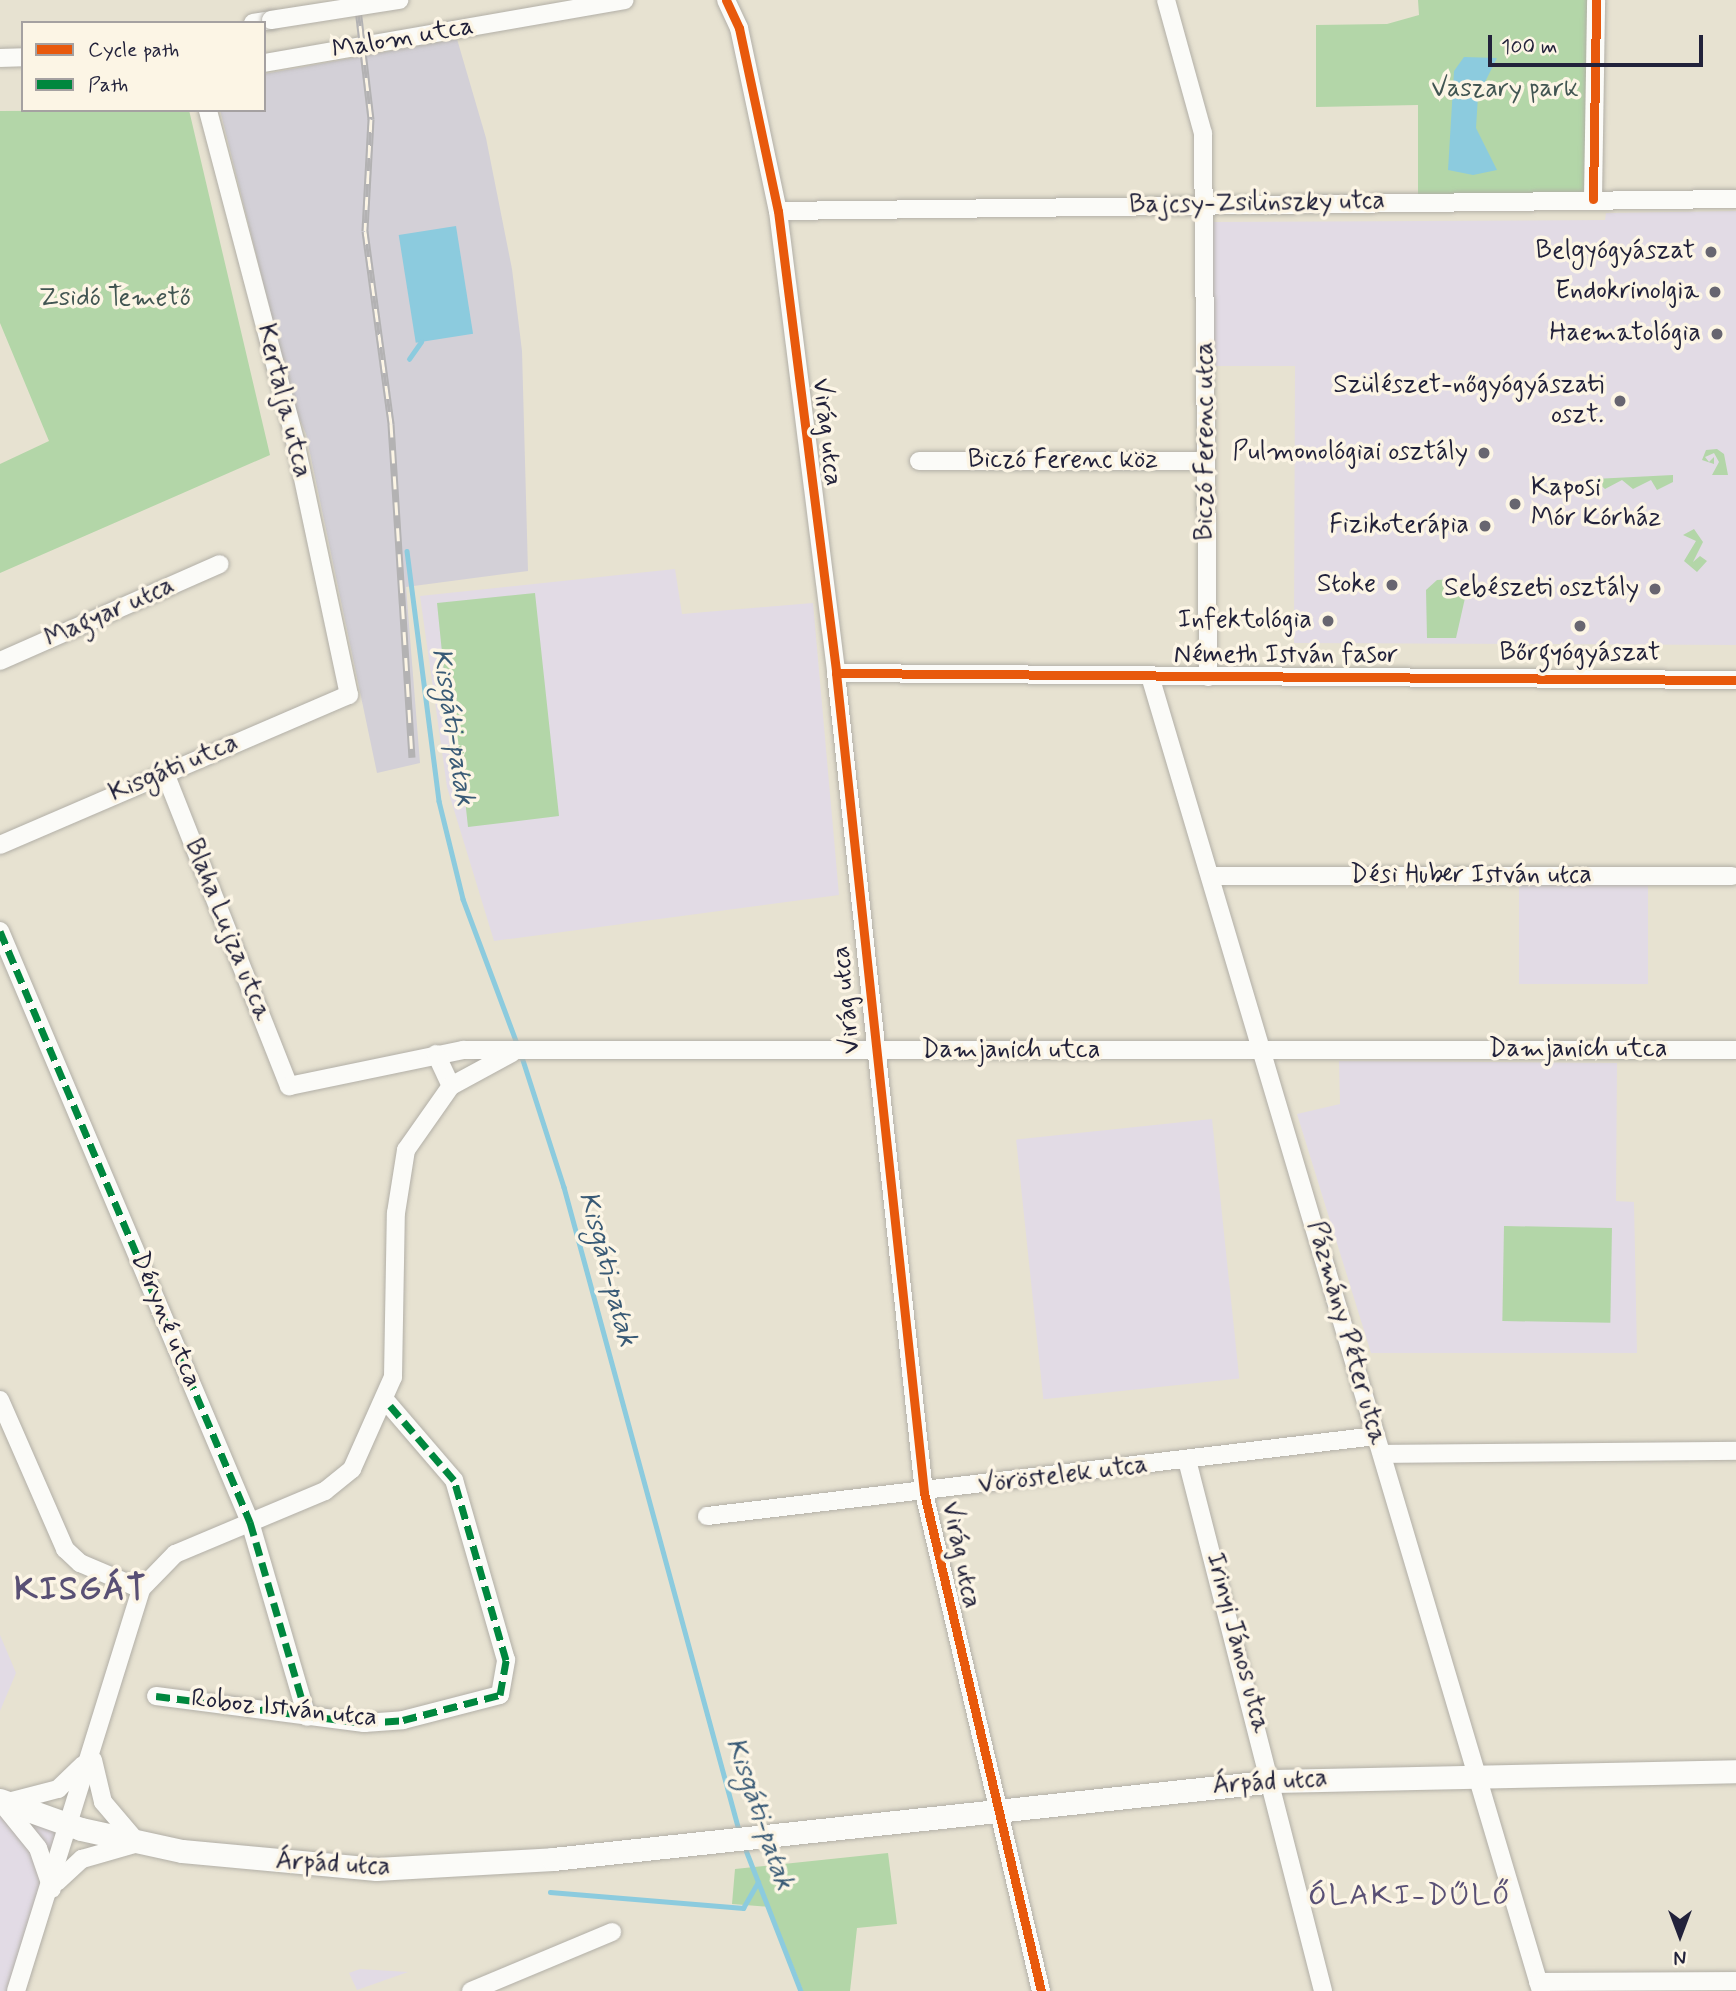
<!DOCTYPE html>
<meta charset="utf-8">
<style>
body{margin:0}
#map{position:relative;width:1736px;height:1991px;overflow:hidden;background:#e7e2d1;font-family:Mynerve,sans-serif}
div>[style]{position:absolute}
.built>*{inset:0;background:#e2dbe5;transform-origin:0 0}
.industrial>*{inset:0;background:#d3d0d7}
.green>*{inset:0;background:#b3d6a8;transform-origin:0 0}
.water>*{inset:0;background:#8ccbde;transform-origin:0 0}
.stream>*{height:4.5px;margin:-2.25px;padding:0 2.25px;transform-origin:2.25px;border-radius:2.25px;background:#8ccbde}
.roads{filter:drop-shadow(0 0 2px #b2afa7) drop-shadow(0 0 2px #b2afa7)}
.minor>*{height:18px;margin:-9px;padding:0 9px;transform-origin:9px;border-radius:9px;background:#fbfbf8}
.major>*{height:23px;margin:-11.5px;padding:0 11.5px;transform-origin:11.5px;border-radius:11.5px;background:#fbfbf8}
.rail>*{height:7px;margin-top:-3.5px;transform-origin:0;background:repeating-linear-gradient(90deg,#fcf5e5 0 13px,#b3b2b3 0 26px);box-sizing:border-box;border-block:2px solid #b3b2b3}
.bridges{filter:drop-shadow(0 0 2px #b2afa7) drop-shadow(0 0 2px #b2afa7)}
.minor-bridge>*{height:18px;margin:-9px;padding:0 9px;transform-origin:9px;border-radius:9px;background:#fbfbf8}
.quiet>*{height:7px;margin-top:-3.5px;transform-origin:0;background:repeating-linear-gradient(90deg,#00873e 0 14px,transparent 0 21px)}
.cycleway>*{height:9px;margin:-4.5px;padding:0 4.5px;transform-origin:4.5px;border-radius:4.5px;background:#e8590c}
.dots>*{width:19px;height:19px;translate:-50% -50%;box-sizing:border-box;border:4px solid #fcf5e5;border-radius:50%}
span{translate:-50% -50%;white-space:nowrap;text-align:center;line-height:1.15;-webkit-text-stroke:7px #fcf5e5;paint-order:stroke}
.street-label{font-size:26px;color:#22223b}
.park-label{font-size:26px;color:#415552}
.poi-label{font-size:26px;color:#22223b}
.right{translate:-100% -50%;text-align:right}
.left{translate:0 -50%;text-align:left}
.water-label{font-size:28px;color:#395a76;font-style:italic}
.quarter-label{font-size:30px;color:#595075;letter-spacing:2px}
.district-label{font-size:33px;color:#595075;font-weight:700;letter-spacing:2px}
.legend{position:absolute;left:21px;top:21px;width:245px;height:91px;box-sizing:border-box;background:#fcf5e5;border:2px solid #a5a1a1;margin:0;padding:9px 12px;list-style:none;font-size:21px;color:#22223b}
.legend li{display:flex;align-items:center;gap:14px;height:35px}
.legend b{width:35px;border:2px solid #a5a1a1}
.north{position:absolute;left:1645px;top:1900px;width:70px;height:70px;-webkit-text-stroke:5px #fcf5e5;paint-order:stroke;rotate:180deg;font-size:19px;font-weight:700;line-height:28px;text-align:center;color:#22223b}
.north::after{content:'';display:block;margin:auto;width:24px;height:32px;background:#22223b;clip-path:polygon(50% 0,100% 100%,50% 72%,0 100%)}
.scale{position:absolute;left:1488px;top:35px;width:215px;height:32px;box-sizing:border-box;border:4px solid #22223b;border-top:0;padding-left:9px;font-size:21px;line-height:24px;white-space:nowrap;color:#22223b;-webkit-text-stroke:5px #fcf5e5;paint-order:stroke}
</style>
<div id="map">
<div class="built">
<div style="clip-path:polygon(1736px 211px,1736px 645px,1294px 643px,1295px 366px,1212px 366px,1212px 222px,1605px 220px,1606px 213px)"></div>
<div style="clip-path:polygon(675px 569px,682px 614px,813px 603px,839px 895px,494px 941px,447px 787px,420px 596px)"></div>
<div style="left:1519px;top:880px;width:129px;height:104px"></div>
<div style="clip-path:polygon(1339px 1061px,1617px 1063px,1616px 1201px,1634px 1202px,1637px 1353px,1371px 1353px,1297px 1114px,1340px 1104px)"></div>
<div style="left:1212px;top:1119px;width:261px;height:197px;rotate:84deg"></div>
<div style="clip-path:polygon(0 1635px,16px 1673px,0 1711px)"></div>
<div style="clip-path:polygon(0 1803px,69px 1828px,15px 1991px,0 1991px)"></div>
<div style="clip-path:polygon(360px 1969px,408px 1972px,357px 1990px,349px 1973px)"></div>
</div>
<div class="industrial">
<div style="clip-path:polygon(457px 39px,486px 138px,512px 269px,522px 351px,528px 571px,406px 587px,420px 763px,377px 773px,306px 434px,294px 406px,220px 110px,264px 110px,264px 74px)"></div>
</div>
<div class="green">
<div style="clip-path:polygon(1418px 0,1593px 0,1593px 199px,1418px 202px,1418px 105px,1316px 107px,1316px 25px,1387px 24px,1419px 15px)"></div>
<div style="clip-path:polygon(189px 110px,270px 455px,0 573px,0 464px,49px 441px,0 323px,0 111px)"></div>
<div style="clip-path:polygon(1717px 449px,1724px 454px,1728px 475px,1712px 475px,1719px 462px,1714px 453px,1705px 457px,1709px 462px,1714px 457px,1714px 464px,1702px 460px,1706px 450px)"></div>
<div style="clip-path:polygon(1673px 475px,1673px 482px,1657px 490px,1651px 480px,1633px 489px,1622px 480px,1605px 489px,1594px 479px)"></div>
<div style="clip-path:polygon(1694px 529px,1703px 542px,1693px 562px,1700px 556px,1707px 561px,1697px 572px,1684px 561px,1696px 541px,1683px 535px)"></div>
<div style="clip-path:polygon(1451px 579px,1464px 587px,1465px 598px,1456px 638px,1427px 638px,1426px 590px,1437px 580px)"></div>
<div style="clip-path:polygon(535px 593px,559px 816px,468px 827px,463px 781px,455px 781px,437px 603px)"></div>
<div style="left:1504px;top:1226px;width:108px;height:95px;rotate:1deg"></div>
<div style="clip-path:polygon(888px 1853px,897px 1924px,857px 1928px,850px 1991px,803px 1991px,770px 1907px,732px 1904px,735px 1869px)"></div>
</div>
<div class="water">
<div style="clip-path:polygon(1464px 57px,1497px 58px,1478px 96px,1476px 128px,1497px 170px,1473px 175px,1448px 170px,1454px 71px)"></div>
<div style="left:456px;top:226px;width:109px;height:58px;rotate:81deg"></div>
</div>
<div class="stream">
<div style="left:409px;top:359px;width:21px;rotate:-55deg"></div>
<div style="left:407px;top:551px;width:252px;rotate:82.7deg"></div>
<div style="left:439px;top:801px;width:101px;rotate:76.2deg"></div>
<div style="left:463px;top:899px;width:157px;rotate:69.5deg"></div>
<div style="left:521px;top:1054px;width:140px;rotate:72.1deg"></div>
<div style="left:564px;top:1187px;width:666px;rotate:74.78deg"></div>
<div style="left:744px;top:1845px;width:157px;rotate:68.7deg"></div>
<div style="left:550px;top:1892px;width:194px;rotate:4.7deg"></div>
<div style="left:743px;top:1908px;width:30px;rotate:-60deg"></div>
</div>
<div class="roads">
<div class="minor">
<div style="left:726px;top:0;width:31px;rotate:65deg"></div>
<div style="left:739px;top:28px;width:187px;rotate:78deg"></div>
<div style="left:778px;top:211px;width:466px;rotate:82.8deg"></div>
<div style="left:836px;top:673px;width:825px;rotate:83.87deg"></div>
<div style="left:924px;top:1493px;width:512px;rotate:76.78deg"></div>
<div style="left:1166px;top:0;width:138px;rotate:74.5deg"></div>
<div style="left:1203px;top:133px;width:544px;rotate:89.47deg"></div>
<div style="left:253px;top:23px;width:18px;rotate:-9deg"></div>
<div style="left:0;top:58px;width:23px;rotate:-2deg"></div>
<div style="left:264px;top:63px;width:366px;rotate:-9.9deg"></div>
<div style="left:1593px;top:199px;width:199px;rotate:-89.1deg"></div>
<div style="left:778px;top:211px;width:958px;rotate:-0.72deg"></div>
<div style="left:919px;top:461px;width:287px"></div>
<div style="left:0;top:661px;width:240px;rotate:-23.8deg"></div>
<div style="left:836px;top:673px;width:900px;rotate:0.45deg"></div>
<div style="left:1150px;top:676px;width:1372px;rotate:73.44deg"></div>
<div style="left:165px;top:773px;width:337px;rotate:68.4deg"></div>
<div style="left:289px;top:1086px;width:178px;rotate:-11.7deg"></div>
<div style="left:463px;top:1050px;width:1273px"></div>
<div style="left:0;top:845px;width:380px;rotate:-23.3deg"></div>
<div style="left:349px;top:695px;width:261px;rotate:-102deg"></div>
<div style="left:295px;top:440px;width:341px;rotate:-104.8deg"></div>
<div style="left:1210px;top:876px;width:522px"></div>
<div style="left:0;top:931px;width:642px;rotate:67.07deg"></div>
<div style="left:250px;top:1522px;width:203px;rotate:73.7deg"></div>
<div style="left:436px;top:1054px;width:35px;rotate:65deg"></div>
<div style="left:0;top:1400px;width:163px;rotate:66.4deg"></div>
<div style="left:65px;top:1549px;width:21px;rotate:43deg"></div>
<div style="left:80px;top:1563px;width:66px;rotate:23.1deg"></div>
<div style="left:1382px;top:1454px;width:354px;rotate:-0.5deg"></div>
<div style="left:1187px;top:1460px;width:548px;rotate:75.63deg"></div>
<div style="left:707px;top:1516px;width:674px;rotate:-6.82deg"></div>
<div style="left:156px;top:1696px;width:210px;rotate:7.4deg"></div>
<div style="left:364px;top:1723px;width:39px;rotate:-4deg"></div>
<div style="left:403px;top:1720px;width:100px;rotate:-14.5deg"></div>
<div style="left:500px;top:1695px;width:36px;rotate:-80deg"></div>
<div style="left:506px;top:1660px;width:187px;rotate:-106.1deg"></div>
<div style="left:454px;top:1480px;width:104px;rotate:-130.7deg"></div>
<div style="left:0;top:1801px;width:60px;rotate:51deg"></div>
<div style="left:38px;top:1848px;width:43px;rotate:71.1deg"></div>
<div style="left:12px;top:1801px;width:48px;rotate:-14.6deg"></div>
<div style="left:58px;top:1789px;width:35px;rotate:-44deg"></div>
<div style="left:57px;top:1882px;width:34px;rotate:-43deg"></div>
<div style="left:82px;top:1859px;width:58px;rotate:-15.9deg"></div>
<div style="left:138px;top:1843px;width:54px;rotate:-130.5deg"></div>
<div style="left:103px;top:1802px;width:43px;rotate:-103.4deg"></div>
<div style="left:1538px;top:1982px;width:198px;rotate:-0.3deg"></div>
<div style="left:16px;top:1991px;width:421px;rotate:-72.7deg"></div>
<div style="left:141px;top:1589px;width:49px;rotate:-45.8deg"></div>
<div style="left:175px;top:1554px;width:163px;rotate:-22.8deg"></div>
<div style="left:325px;top:1491px;width:35px;rotate:-39deg"></div>
<div style="left:352px;top:1469px;width:101px;rotate:-66deg"></div>
<div style="left:393px;top:1377px;width:164px;rotate:-89deg"></div>
<div style="left:396px;top:1213px;width:64px;rotate:-81deg"></div>
<div style="left:406px;top:1150px;width:78px;rotate:-54.9deg"></div>
<div style="left:451px;top:1086px;width:69px;rotate:-28.4deg"></div>
<div style="left:471px;top:1991px;width:153px;rotate:-22.7deg"></div>
</div>
<div class="major">
<div style="left:0;top:1800px;width:86px;rotate:19.7deg"></div>
<div style="left:81px;top:1829px;width:103px;rotate:12.3deg"></div>
<div style="left:182px;top:1851px;width:195px;rotate:5.3deg"></div>
<div style="left:376px;top:1869px;width:177px;rotate:-3.2deg"></div>
<div style="left:553px;top:1859px;width:725px;rotate:-6.17deg"></div>
<div style="left:1274px;top:1781px;width:462px;rotate:-1.2deg"></div>
</div>
</div>
<div class="rail">
<div style="left:357px;top:0;width:120px;rotate:83.3deg"></div>
<div style="left:371px;top:119px;width:112px;rotate:93.1deg"></div>
<div style="left:365px;top:231px;width:195px;rotate:82.3deg"></div>
<div style="left:391px;top:424px;width:334px;rotate:86.4deg"></div>
</div>
<div class="bridges">
<div class="minor-bridge">
<div style="left:271px;top:20px;width:130px;rotate:-8.9deg"></div>
</div>
</div>
<div class="quiet">
<div style="left:0;top:931px;width:642px;rotate:67.07deg"></div>
<div style="left:250px;top:1522px;width:203px;rotate:73.7deg"></div>
<div style="left:156px;top:1696px;width:210px;rotate:7.4deg"></div>
<div style="left:364px;top:1723px;width:39px;rotate:-4deg"></div>
<div style="left:403px;top:1720px;width:100px;rotate:-14.5deg"></div>
<div style="left:500px;top:1695px;width:36px;rotate:-80deg"></div>
<div style="left:506px;top:1660px;width:187px;rotate:-106.1deg"></div>
<div style="left:454px;top:1480px;width:104px;rotate:-130.7deg"></div>
</div>
<div class="cycleway">
<div style="left:726px;top:0;width:31px;rotate:65deg"></div>
<div style="left:739px;top:28px;width:187px;rotate:78deg"></div>
<div style="left:778px;top:211px;width:466px;rotate:82.8deg"></div>
<div style="left:836px;top:673px;width:825px;rotate:83.87deg"></div>
<div style="left:924px;top:1493px;width:512px;rotate:76.78deg"></div>
<div style="left:1593px;top:199px;width:199px;rotate:-89.1deg"></div>
<div style="left:836px;top:673px;width:900px;rotate:0.45deg"></div>
</div>
<div class="dots">
<div style="left:1711px;top:252px;background:#676570"></div>
<div style="left:1715px;top:292px;background:#676570"></div>
<div style="left:1717px;top:334px;background:#676570"></div>
<div style="left:1620px;top:401px;background:#676570"></div>
<div style="left:1484px;top:453px;background:#676570"></div>
<div style="left:1515px;top:504px;background:#676570"></div>
<div style="left:1485px;top:526px;background:#676570"></div>
<div style="left:1392px;top:585px;background:#676570"></div>
<div style="left:1655px;top:589px;background:#676570"></div>
<div style="left:1328px;top:621px;background:#676570"></div>
<div style="left:1580px;top:626px;background:#676570"></div>
</div>
<div class="street-label">
<span style="left:403px;top:39px;rotate:-10deg">Malom utca</span>
<span style="left:1257px;top:204px;rotate:-1deg">Bajcsy-Zsilinszky utca</span>
<span style="left:283px;top:401px;rotate:76deg">Kertalja utca</span>
<span style="left:826px;top:432px;rotate:83deg">Virág utca</span>
<span style="left:1206px;top:441px;rotate:-90deg">Biczó Ferenc utca</span>
<span style="left:1063px;top:461px">Biczó Ferenc köz</span>
<span style="left:110px;top:613px;rotate:-24deg">Magyar utca</span>
<span style="left:1286px;top:656px">Németh István fasor</span>
<span style="left:174px;top:769px;rotate:-23deg">Kisgáti utca</span>
<span style="left:1471px;top:876px">Dési Huber István utca</span>
<span style="left:227px;top:930px;rotate:68deg">Blaha Lujza utca</span>
<span style="left:847px;top:1000px;rotate:-96deg">Virág utca</span>
<span style="left:1578px;top:1050px">Damjanich utca</span>
<span style="left:1011px;top:1051px">Damjanich utca</span>
<span style="left:165px;top:1320px;rotate:67deg">Déryné utca</span>
<span style="left:1346px;top:1333px;rotate:74deg">Pázmány Péter utca</span>
<span style="left:1063px;top:1476px;rotate:-7deg">Vöröstelek utca</span>
<span style="left:960px;top:1555px;rotate:78deg">Virág utca</span>
<span style="left:1237px;top:1643px;rotate:75deg">Irinyi János utca</span>
<span style="left:284px;top:1709px;rotate:6deg">Roboz István utca</span>
<span style="left:1270px;top:1783px;rotate:-4deg">Árpád utca</span>
<span style="left:333px;top:1865px;rotate:3deg">Árpád utca</span>
</div>
<div class="park-label">
<span style="left:1505px;top:90px">Vaszary park</span>
<span style="left:115px;top:299px">Zsidó Temető</span>
</div>
<div class="poi-label">
<span class="right" style="left:1695px;top:252px">Belgyógyászat</span>
<span class="right" style="left:1699px;top:292px">Endokrinolgia</span>
<span class="right" style="left:1701px;top:334px">Haematológia</span>
<span class="right" style="left:1604px;top:401px">Szülészet-nőgyógyászati<br>oszt.</span>
<span class="right" style="left:1468px;top:453px">Pulmonológiai osztály</span>
<span class="left" style="left:1531px;top:504px">Kaposi<br>Mór Kórház</span>
<span class="right" style="left:1469px;top:526px">Fizikoterápia</span>
<span class="right" style="left:1376px;top:585px">Stoke</span>
<span class="right" style="left:1639px;top:589px">Sebészeti osztály</span>
<span class="right" style="left:1312px;top:621px">Infektológia</span>
<span style="left:1580px;top:654px">Bőrgyógyászat</span>
</div>
<div class="water-label">
<span style="left:452px;top:727px;rotate:81deg">Kisgáti-patak</span>
<span style="left:607px;top:1269px;rotate:75deg">Kisgáti-patak</span>
<span style="left:759px;top:1814px;rotate:71deg">Kisgáti-patak</span>
</div>
<div class="quarter-label">
<span style="left:1411px;top:1896px">ÓLAKI-DŰLŐ</span>
</div>
<div class="district-label">
<span style="left:81px;top:1591px">KISGÁT</span>
</div>
<ul class="legend">
<li><b style="height:9px;background:#e8590c"></b>Cycle path</li>
<li><b style="height:9px;background:#00873e"></b>Path</li>
</ul>
<div class="north">N</div>
<div class="scale">100 m</div>
</div>
